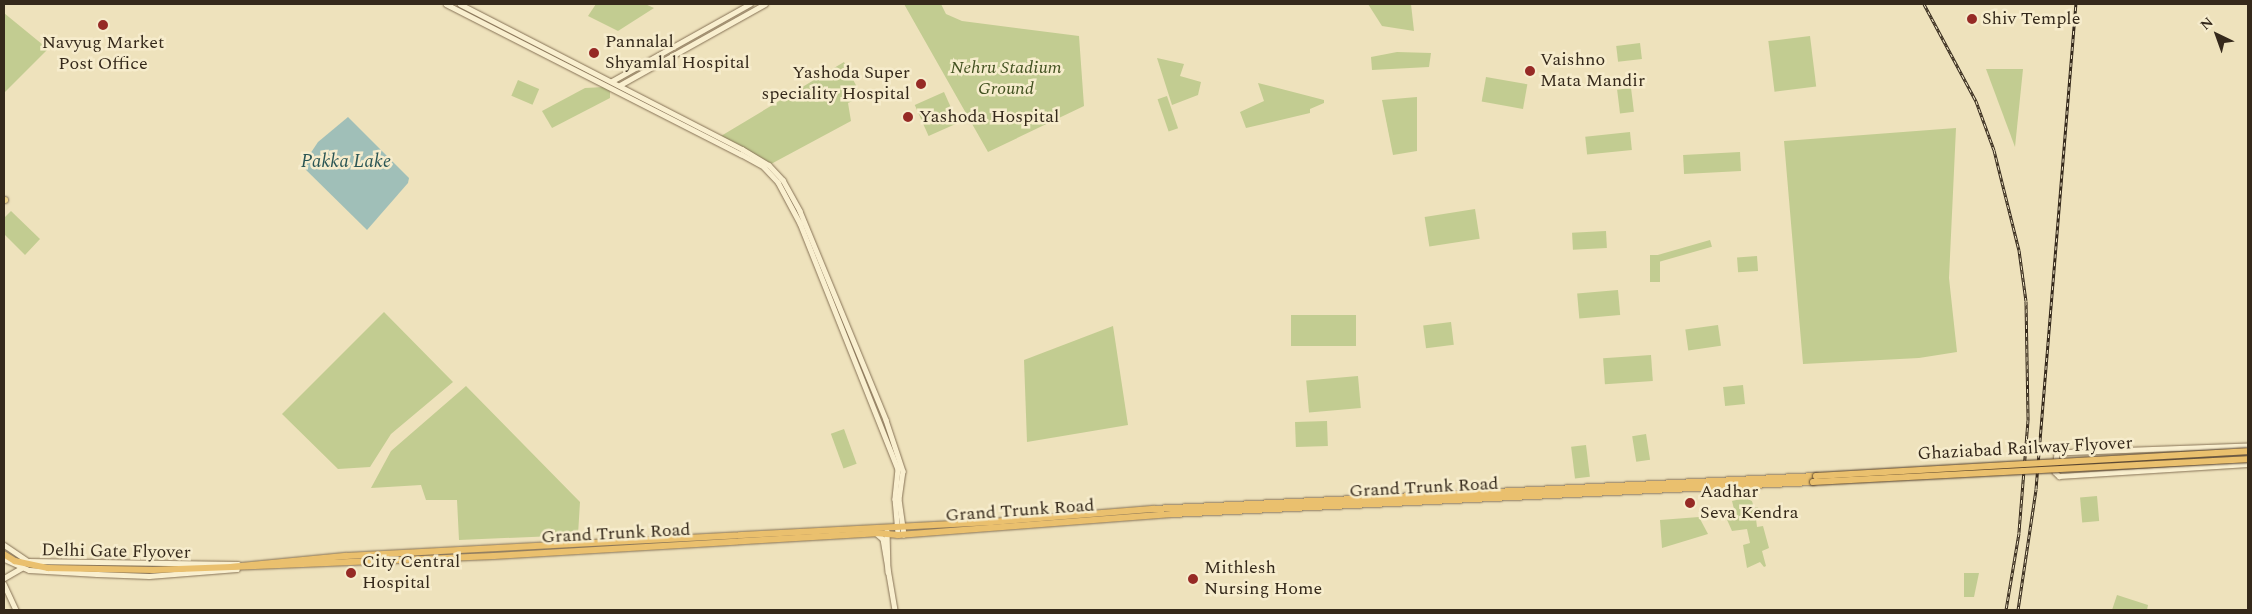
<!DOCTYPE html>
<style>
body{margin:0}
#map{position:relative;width:2252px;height:614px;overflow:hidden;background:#eee2bc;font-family:Spectral,serif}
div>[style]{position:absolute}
.green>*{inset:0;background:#c2cc91;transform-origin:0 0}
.water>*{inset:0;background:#a0bfb8}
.roads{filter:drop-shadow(0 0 1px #867256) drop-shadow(0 0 1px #867256)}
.tertiary>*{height:4.5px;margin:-2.25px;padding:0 2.25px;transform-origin:2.25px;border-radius:2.25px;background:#f9efcf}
.secondary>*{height:5px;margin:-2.5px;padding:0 2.5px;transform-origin:2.5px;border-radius:2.5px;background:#f9efcf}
.primary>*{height:5.5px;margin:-2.75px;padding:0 2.75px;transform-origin:2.75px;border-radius:2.75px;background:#f3da92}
.trunk>*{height:5.5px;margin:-2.75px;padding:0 2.75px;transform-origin:2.75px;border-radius:2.75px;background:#eac06e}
.rail>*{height:3px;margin-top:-1.5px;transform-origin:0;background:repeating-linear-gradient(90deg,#f6eccc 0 4px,#35291b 0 8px);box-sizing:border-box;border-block:1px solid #35291b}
.bridges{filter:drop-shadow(0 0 1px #533f2b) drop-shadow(0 0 1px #533f2b)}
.trunk-bridge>*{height:5.5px;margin:-2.75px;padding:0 2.75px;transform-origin:2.75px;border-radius:2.75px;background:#eac06e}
.dots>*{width:14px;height:14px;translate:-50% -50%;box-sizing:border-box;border:2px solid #f6eccc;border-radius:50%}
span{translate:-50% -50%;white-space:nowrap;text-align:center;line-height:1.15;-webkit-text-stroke:5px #f6eccc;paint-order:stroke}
.poi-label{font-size:18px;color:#35291b}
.left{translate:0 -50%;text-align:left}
.right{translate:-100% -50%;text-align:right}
.park-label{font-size:18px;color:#435221;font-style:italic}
.street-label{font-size:18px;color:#35291b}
.water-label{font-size:19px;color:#2a5554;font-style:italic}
.frame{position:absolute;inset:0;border:5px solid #35291b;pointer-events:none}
.north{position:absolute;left:2192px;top:10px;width:50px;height:50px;-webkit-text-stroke:4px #f6eccc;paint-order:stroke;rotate:318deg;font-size:14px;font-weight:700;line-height:20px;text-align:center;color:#35291b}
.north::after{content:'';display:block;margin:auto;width:18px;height:22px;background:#35291b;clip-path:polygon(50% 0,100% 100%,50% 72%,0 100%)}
</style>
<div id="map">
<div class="green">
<div style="clip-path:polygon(596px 4px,645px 4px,654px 8px,618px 31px,588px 16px)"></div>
<div style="clip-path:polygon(904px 4px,941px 4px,946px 14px,962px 21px,1079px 36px,1084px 106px,988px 152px)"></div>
<div style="clip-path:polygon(1368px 4px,1411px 4px,1414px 31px,1382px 26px)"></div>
<div style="clip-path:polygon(4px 13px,48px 49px,4px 93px)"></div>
<div style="left:1810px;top:36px;width:51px;height:42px;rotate:83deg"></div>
<div style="left:1640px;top:43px;width:16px;height:24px;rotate:83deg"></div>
<div style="clip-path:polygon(1397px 52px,1431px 53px,1429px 67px,1372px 70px,1371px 57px)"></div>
<div style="clip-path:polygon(1157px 58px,1184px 64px,1180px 76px,1201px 82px,1198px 95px,1172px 105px)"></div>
<div style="clip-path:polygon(844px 62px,862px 97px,848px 103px,851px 121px,771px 164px,721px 136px)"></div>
<div style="clip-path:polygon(1986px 69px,2023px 69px,2015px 147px)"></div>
<div style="left:1486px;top:77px;width:42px;height:25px;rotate:10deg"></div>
<div style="left:518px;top:80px;width:23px;height:17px;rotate:23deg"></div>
<div style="clip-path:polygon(1258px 83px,1324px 100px,1324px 103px,1310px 109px,1310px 113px,1246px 128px,1240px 112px,1264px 101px)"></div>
<div style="clip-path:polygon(604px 87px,610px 91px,610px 98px,552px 128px,542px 111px,585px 88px)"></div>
<div style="left:1631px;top:88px;width:24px;height:14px;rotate:83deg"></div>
<div style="left:944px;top:92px;width:34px;height:32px;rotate:66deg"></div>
<div style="left:1167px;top:96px;width:34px;height:10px;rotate:71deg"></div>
<div style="clip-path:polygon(1417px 97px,1417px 151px,1393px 155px,1382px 100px)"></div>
<div style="clip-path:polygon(1956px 128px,1949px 278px,1957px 352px,1919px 358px,1803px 364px,1784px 141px)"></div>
<div style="left:1630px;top:132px;width:18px;height:45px;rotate:84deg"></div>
<div style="left:1740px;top:152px;width:19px;height:57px;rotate:87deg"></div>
<div style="left:1475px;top:209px;width:30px;height:51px;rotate:81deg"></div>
<div style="clip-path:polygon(11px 211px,40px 239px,25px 255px,4px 234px,4px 218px)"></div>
<div style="left:1606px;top:231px;width:17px;height:34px;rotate:87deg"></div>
<div style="left:1710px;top:240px;width:7px;height:62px;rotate:74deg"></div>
<div style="left:1650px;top:255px;width:10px;height:27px"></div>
<div style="left:1757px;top:256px;width:15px;height:20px;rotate:86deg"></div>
<div style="left:1618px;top:290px;width:25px;height:41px;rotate:85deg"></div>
<div style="clip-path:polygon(384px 312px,453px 382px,391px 434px,370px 467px,338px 469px,282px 414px)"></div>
<div style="left:1356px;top:315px;width:31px;height:65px;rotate:90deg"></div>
<div style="left:1451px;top:322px;width:23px;height:28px;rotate:83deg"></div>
<div style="left:1718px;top:325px;width:21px;height:33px;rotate:82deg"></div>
<div style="clip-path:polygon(1113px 326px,1128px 425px,1027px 442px,1024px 360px)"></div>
<div style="left:1651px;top:355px;width:26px;height:48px;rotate:86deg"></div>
<div style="left:1358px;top:376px;width:32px;height:52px;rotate:85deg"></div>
<div style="left:1743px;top:385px;width:19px;height:20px;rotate:84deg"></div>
<div style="clip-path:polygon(466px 386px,580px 502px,578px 535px,459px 540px,457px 500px,426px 500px,421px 485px,371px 488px,391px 451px)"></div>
<div style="left:1327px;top:421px;width:25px;height:32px;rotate:88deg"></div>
<div style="left:844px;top:429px;width:37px;height:14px;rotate:70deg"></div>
<div style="left:1646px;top:434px;width:26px;height:14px;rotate:81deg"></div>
<div style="left:1586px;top:445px;width:32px;height:15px;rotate:83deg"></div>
<div style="left:2097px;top:496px;width:25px;height:17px;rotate:85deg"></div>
<div style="clip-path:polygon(1745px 498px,1752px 501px,1754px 508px,1758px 507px,1761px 518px,1756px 519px,1757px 527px,1763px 526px,1769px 548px,1762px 551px,1766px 566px,1764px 567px,1760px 562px,1747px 568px,1743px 545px,1750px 543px,1747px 529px,1732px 531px,1725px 515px,1735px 513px,1732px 501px)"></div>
<div style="clip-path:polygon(1699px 517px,1708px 534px,1662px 548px,1660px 520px)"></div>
<div style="clip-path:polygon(1964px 573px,1979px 573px,1974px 597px,1964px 597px)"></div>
<div style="clip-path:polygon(2117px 595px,2148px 605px,2147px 610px,2112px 610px)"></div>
</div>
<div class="water">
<div style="clip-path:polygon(348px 117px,409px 178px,408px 183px,367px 230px,302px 166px,318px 142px)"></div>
</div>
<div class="roads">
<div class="tertiary">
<div style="left:446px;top:4px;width:331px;rotate:27deg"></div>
<div style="left:741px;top:154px;width:26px;rotate:29deg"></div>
<div style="left:764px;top:167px;width:21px;rotate:47deg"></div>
<div style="left:778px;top:182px;width:47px;rotate:61.8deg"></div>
<div style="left:800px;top:223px;width:265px;rotate:68.3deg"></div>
<div style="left:898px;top:469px;width:30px;rotate:96deg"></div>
<div style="left:895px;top:499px;width:36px;rotate:85deg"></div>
<div style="left:460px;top:4px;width:317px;rotate:27.2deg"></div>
<div style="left:742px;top:149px;width:31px;rotate:31deg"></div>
<div style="left:769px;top:165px;width:21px;rotate:47deg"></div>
<div style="left:783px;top:180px;width:35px;rotate:61deg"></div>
<div style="left:800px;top:211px;width:226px;rotate:67.6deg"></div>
<div style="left:886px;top:420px;width:54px;rotate:71.6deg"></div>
<div style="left:903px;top:471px;width:28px;rotate:98deg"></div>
<div style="left:899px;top:499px;width:36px;rotate:82deg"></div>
<div style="left:612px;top:81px;width:158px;rotate:-29.2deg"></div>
<div style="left:620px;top:85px;width:166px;rotate:-29.2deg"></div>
<div style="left:2248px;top:446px;width:191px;rotate:177.9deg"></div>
<div style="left:2057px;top:453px;width:19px;rotate:96deg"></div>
<div style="left:2055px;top:472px;width:6px;rotate:45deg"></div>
<div style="left:2059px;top:476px;width:189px;rotate:-3.6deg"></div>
<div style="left:887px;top:531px;width:41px;rotate:88.6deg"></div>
<div style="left:877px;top:534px;width:8px;rotate:40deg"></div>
<div style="left:883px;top:539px;width:72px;rotate:80.4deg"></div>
<div style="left:4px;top:578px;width:20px;rotate:-30deg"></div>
<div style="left:4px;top:584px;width:29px;rotate:65deg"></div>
</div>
<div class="secondary">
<div style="left:4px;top:545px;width:29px;rotate:34deg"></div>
<div style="left:28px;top:561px;width:210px;rotate:0.8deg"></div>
<div style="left:4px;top:559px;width:27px;rotate:24deg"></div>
<div style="left:29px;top:570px;width:68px;rotate:3.4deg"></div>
<div style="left:97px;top:574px;width:52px;rotate:2.2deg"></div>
<div style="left:149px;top:576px;width:88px;rotate:-4.5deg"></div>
</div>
<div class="primary">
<div style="left:4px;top:200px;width:1px"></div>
</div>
<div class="trunk">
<div style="left:4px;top:554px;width:13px;rotate:32deg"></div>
<div style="left:15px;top:561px;width:34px;rotate:12deg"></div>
<div style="left:48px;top:568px;width:105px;rotate:1.1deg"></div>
<div style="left:153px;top:570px;width:78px;rotate:-2.2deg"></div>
<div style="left:231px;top:567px;width:116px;rotate:-5.5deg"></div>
<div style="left:346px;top:556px;width:646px;rotate:-3.02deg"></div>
<div style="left:991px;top:522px;width:164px;rotate:-4.6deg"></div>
<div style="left:1154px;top:509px;width:663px;rotate:-2.85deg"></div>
<div style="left:231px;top:567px;width:263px;rotate:-2.4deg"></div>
<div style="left:494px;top:556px;width:383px;rotate:-3.4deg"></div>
<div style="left:876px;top:533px;width:22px;rotate:5deg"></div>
<div style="left:898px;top:535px;width:275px;rotate:-4.4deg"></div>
<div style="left:1172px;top:514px;width:642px;rotate:-2.86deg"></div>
</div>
</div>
<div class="rail">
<div style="left:1924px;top:4px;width:110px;rotate:61.8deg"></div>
<div style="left:1976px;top:101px;width:52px;rotate:69.8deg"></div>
<div style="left:1994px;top:150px;width:103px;rotate:76deg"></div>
<div style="left:2019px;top:250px;width:51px;rotate:82.2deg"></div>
<div style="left:2026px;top:301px;width:119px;rotate:89deg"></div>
<div style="left:2028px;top:420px;width:113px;rotate:94.6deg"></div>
<div style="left:2019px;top:533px;width:78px;rotate:99.6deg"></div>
<div style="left:2018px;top:610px;width:122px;rotate:-81.5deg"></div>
<div style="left:2036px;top:489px;width:487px;rotate:-85.3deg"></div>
</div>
<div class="bridges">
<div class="trunk-bridge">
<div style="left:1816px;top:476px;width:431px;rotate:-3.3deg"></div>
<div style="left:1813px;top:482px;width:434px;rotate:-3deg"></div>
</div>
</div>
<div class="dots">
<div style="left:1972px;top:19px;background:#962a25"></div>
<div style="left:103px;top:25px;background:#962a25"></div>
<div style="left:594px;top:53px;background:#962a25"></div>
<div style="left:1530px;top:71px;background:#962a25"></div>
<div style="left:921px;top:84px;background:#962a25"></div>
<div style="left:908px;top:117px;background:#962a25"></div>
<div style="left:1690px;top:503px;background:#962a25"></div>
<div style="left:351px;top:573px;background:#962a25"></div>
<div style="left:1193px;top:579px;background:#962a25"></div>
</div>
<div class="poi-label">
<span class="left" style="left:1982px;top:19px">Shiv Temple</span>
<span class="left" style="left:605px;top:53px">Pannalal<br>Shyamlal Hospital</span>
<span style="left:103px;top:54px">Navyug Market<br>Post Office</span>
<span class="left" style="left:1540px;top:71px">Vaishno<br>Mata Mandir</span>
<span class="right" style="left:910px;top:84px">Yashoda Super<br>speciality Hospital</span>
<span class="left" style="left:919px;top:117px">Yashoda Hospital</span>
<span class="left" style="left:1700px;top:503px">Aadhar<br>Seva Kendra</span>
<span class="left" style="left:362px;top:573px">City Central<br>Hospital</span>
<span class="left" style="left:1204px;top:579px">Mithlesh<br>Nursing Home</span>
</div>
<div class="park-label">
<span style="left:1006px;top:79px">Nehru Stadium<br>Ground</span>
</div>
<div class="street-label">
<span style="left:2025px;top:449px;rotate:-3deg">Ghaziabad Railway Flyover</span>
<span style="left:1424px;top:488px;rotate:-3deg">Grand Trunk Road</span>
<span style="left:1020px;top:511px;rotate:-4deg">Grand Trunk Road</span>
<span style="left:616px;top:534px;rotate:-3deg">Grand Trunk Road</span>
<span style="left:116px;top:552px;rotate:1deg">Delhi Gate Flyover</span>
</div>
<div class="water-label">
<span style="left:346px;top:162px">Pakka Lake</span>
</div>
<div class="frame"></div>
<div class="north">N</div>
</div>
